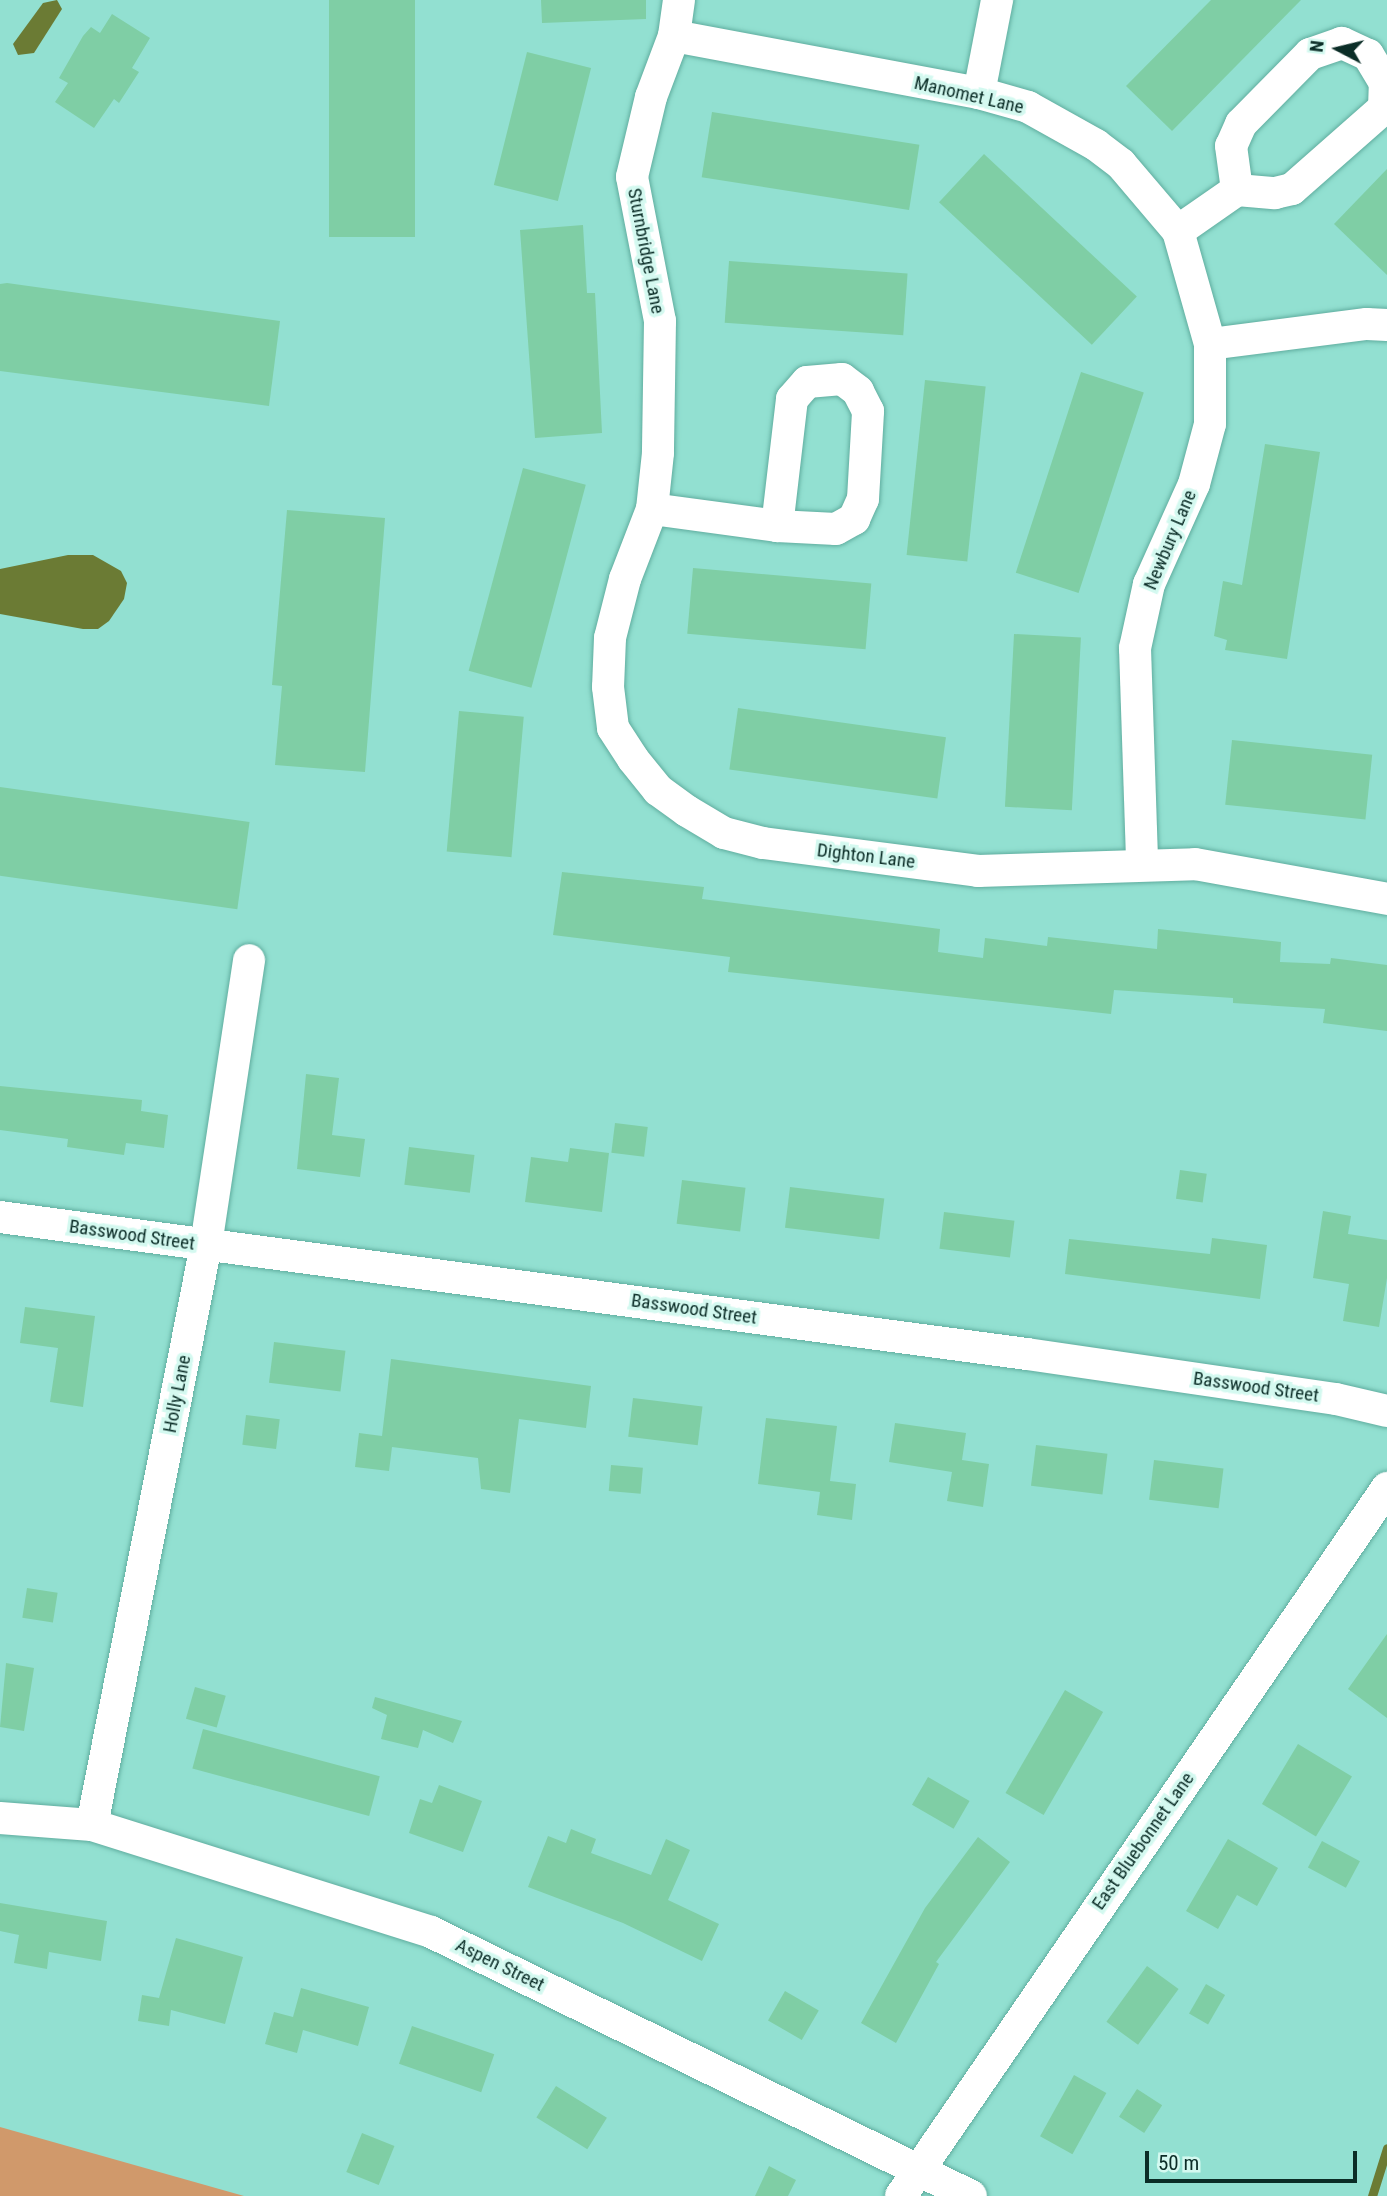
<!DOCTYPE html>
<style>
body{margin:0}
#map{position:relative;width:1387px;height:2196px;overflow:hidden;background:#92e0d1;font-family:"Roboto Condensed",sans-serif}
div>[style]{position:absolute}
.green>*{inset:0;background:#d0996b}
.water>*{inset:0;background:#6b7b34}
.stream>*{height:9px;margin:-4.5px;padding:0 4.5px;transform-origin:4.5px;border-radius:4.5px;background:#6b7b34}
.building>*{inset:0;background:#7fcea5;transform-origin:0 0}
.roads{filter:drop-shadow(0 0 2px #60ad9f) drop-shadow(0 0 2px #60ad9f)}
.minor>*{height:32px;margin:-16px;padding:0 16px;transform-origin:16px;border-radius:16px;background:#fff}
span{translate:-50% -50%;white-space:nowrap;text-align:center;line-height:1.15;-webkit-text-stroke:7px #d4f9f0;paint-order:stroke}
.street-label{font-size:19px;color:#0b2d27}
.north{position:absolute;left:1303px;top:14px;width:70px;height:70px;-webkit-text-stroke:5px #d4f9f0;paint-order:stroke;rotate:277deg;font-size:19px;font-weight:700;line-height:28px;text-align:center;color:#0b2d27}
.north::after{content:'';display:block;margin:auto;width:24px;height:32px;background:#0b2d27;clip-path:polygon(50% 0,100% 100%,50% 72%,0 100%)}
.scale{position:absolute;left:1145px;top:2151px;width:212px;height:32px;box-sizing:border-box;border:4px solid #0b2d27;border-top:0;padding-left:9px;font-size:21px;line-height:24px;white-space:nowrap;color:#0b2d27;-webkit-text-stroke:5px #d4f9f0;paint-order:stroke}
</style>
<div id="map">
<div class="green">
<div style="clip-path:polygon(0 2127px,244px 2196px,0 2196px)"></div>
</div>
<div class="water">
<div style="clip-path:polygon(57px 0,62px 9px,34px 53px,18px 55px,13px 44px,43px 3px)"></div>
<div style="clip-path:polygon(68px 555px,93px 555px,121px 571px,127px 583px,124px 599px,109px 621px,98px 629px,83px 629px,0 614px,0 569px)"></div>
</div>
<div class="stream">
<div style="left:1372px;top:2196px;width:50px;rotate:-72.6deg"></div>
</div>
<div class="building">
<div style="left:329px;top:0;width:86px;height:237px"></div>
<div style="clip-path:polygon(541px 0,646px 0,646px 19px,542px 23px)"></div>
<div style="clip-path:polygon(1211px 0,1301px 0,1172px 131px,1126px 86px)"></div>
<div style="clip-path:polygon(112px 14px,150px 38px,132px 68px,139px 72px,119px 103px,114px 99px,94px 128px,55px 102px,68px 83px,59px 78px,83px 36px,91px 27px,100px 33px)"></div>
<div style="left:527px;top:52px;width:66px;height:137px;rotate:14deg"></div>
<div style="left:712px;top:112px;width:210px;height:66px;rotate:9deg"></div>
<div style="left:984px;top:154px;width:209px;height:66px;rotate:43deg"></div>
<div style="clip-path:polygon(1387px 169px,1387px 275px,1334px 224px)"></div>
<div style="clip-path:polygon(583px 225px,587px 293px,595px 293px,602px 433px,535px 438px,520px 230px)"></div>
<div style="left:729px;top:261px;width:179px;height:62px;rotate:4deg"></div>
<div style="clip-path:polygon(7px 283px,280px 321px,269px 406px,0 371px,0 284px)"></div>
<div style="left:1081px;top:372px;width:66px;height:211px;rotate:18deg"></div>
<div style="left:925px;top:380px;width:61px;height:176px;rotate:6deg"></div>
<div style="clip-path:polygon(1265px 444px,1320px 452px,1287px 659px,1225px 650px,1227px 640px,1214px 636px,1223px 581px,1242px 585px)"></div>
<div style="left:523px;top:468px;width:65px;height:210px;rotate:15deg"></div>
<div style="clip-path:polygon(287px 510px,385px 518px,365px 772px,275px 765px,282px 686px,272px 685px)"></div>
<div style="left:693px;top:568px;width:179px;height:66px;rotate:5deg"></div>
<div style="left:1014px;top:634px;width:67px;height:173px;rotate:3deg"></div>
<div style="left:738px;top:708px;width:210px;height:62px;rotate:8deg"></div>
<div style="left:459px;top:711px;width:65px;height:141px;rotate:5deg"></div>
<div style="left:1232px;top:740px;width:141px;height:65px;rotate:6deg"></div>
<div style="left:0;top:787px;width:252px;height:88px;rotate:8deg"></div>
<div style="clip-path:polygon(562px 872px,704px 887px,702px 899px,940px 929px,938px 952px,983px 958px,985px 938px,1047px 946px,1048px 937px,1157px 949px,1158px 929px,1281px 942px,1280px 962px,1330px 964px,1331px 958px,1387px 965px,1387px 1031px,1323px 1023px,1325px 1009px,1233px 1003px,1233px 998px,1114px 990px,1111px 1014px,728px 972px,730px 957px,553px 935px)"></div>
<div style="clip-path:polygon(306px 1074px,339px 1078px,332px 1135px,365px 1139px,360px 1177px,297px 1169px)"></div>
<div style="clip-path:polygon(0 1086px,142px 1100px,141px 1111px,168px 1115px,164px 1148px,126px 1143px,124px 1155px,67px 1147px,68px 1139px,0 1130px)"></div>
<div style="left:615px;top:1123px;width:33px;height:30px;rotate:7deg"></div>
<div style="left:409px;top:1147px;width:66px;height:38px;rotate:7deg"></div>
<div style="clip-path:polygon(570px 1148px,609px 1153px,602px 1212px,525px 1202px,531px 1157px,568px 1162px)"></div>
<div style="left:1180px;top:1170px;width:27px;height:29px;rotate:8deg"></div>
<div style="left:682px;top:1180px;width:64px;height:44px;rotate:7deg"></div>
<div style="left:790px;top:1187px;width:95px;height:41px;rotate:7deg"></div>
<div style="clip-path:polygon(1323px 1211px,1351px 1216px,1348px 1234px,1387px 1240px,1387px 1278px,1379px 1327px,1343px 1321px,1349px 1284px,1313px 1278px)"></div>
<div style="left:944px;top:1212px;width:71px;height:37px;rotate:7deg"></div>
<div style="clip-path:polygon(1212px 1238px,1267px 1245px,1260px 1299px,1065px 1274px,1069px 1239px,1210px 1254px)"></div>
<div style="clip-path:polygon(25px 1307px,95px 1316px,83px 1407px,50px 1402px,58px 1348px,20px 1343px)"></div>
<div style="left:274px;top:1342px;width:72px;height:41px;rotate:7deg"></div>
<div style="clip-path:polygon(391px 1359px,591px 1386px,586px 1428px,519px 1419px,510px 1493px,481px 1489px,478px 1458px,392px 1447px,389px 1471px,355px 1467px,359px 1433px,382px 1436px)"></div>
<div style="left:633px;top:1398px;width:70px;height:39px;rotate:7deg"></div>
<div style="left:246px;top:1415px;width:34px;height:30px;rotate:7deg"></div>
<div style="clip-path:polygon(766px 1418px,837px 1426px,830px 1481px,856px 1484px,852px 1520px,817px 1515px,820px 1492px,758px 1484px)"></div>
<div style="clip-path:polygon(895px 1423px,966px 1433px,962px 1460px,989px 1464px,983px 1507px,947px 1501px,952px 1472px,889px 1462px)"></div>
<div style="left:1036px;top:1445px;width:72px;height:41px;rotate:7deg"></div>
<div style="left:1154px;top:1460px;width:70px;height:40px;rotate:7deg"></div>
<div style="left:611px;top:1465px;width:32px;height:26px;rotate:5deg"></div>
<div style="left:27px;top:1588px;width:31px;height:30px;rotate:9deg"></div>
<div style="clip-path:polygon(1387px 1634px,1387px 1718px,1348px 1689px)"></div>
<div style="clip-path:polygon(6px 1663px,34px 1668px,24px 1731px,0 1727px)"></div>
<div style="left:195px;top:1687px;width:32px;height:33px;rotate:16deg"></div>
<div style="left:1065px;top:1690px;width:44px;height:119px;rotate:30deg"></div>
<div style="clip-path:polygon(375px 1697px,462px 1721px,453px 1743px,423px 1730px,418px 1748px,381px 1739px,387px 1715px,372px 1708px)"></div>
<div style="left:203px;top:1729px;width:183px;height:41px;rotate:15deg"></div>
<div style="left:1298px;top:1744px;width:63px;height:70px;rotate:31deg"></div>
<div style="left:928px;top:1777px;width:48px;height:32px;rotate:30deg"></div>
<div style="clip-path:polygon(439px 1785px,482px 1801px,463px 1852px,409px 1833px,420px 1799px,432px 1803px)"></div>
<div style="clip-path:polygon(571px 1829px,596px 1839px,591px 1853px,651px 1875px,666px 1839px,690px 1850px,668px 1900px,719px 1924px,702px 1961px,623px 1923px,528px 1887px,548px 1836px,566px 1843px)"></div>
<div style="clip-path:polygon(978px 1837px,1010px 1862px,936px 1962px,939px 1964px,896px 2043px,861px 2023px,925px 1908px)"></div>
<div style="clip-path:polygon(1228px 1839px,1278px 1868px,1257px 1906px,1237px 1895px,1218px 1929px,1186px 1911px)"></div>
<div style="left:1322px;top:1841px;width:43px;height:30px;rotate:28deg"></div>
<div style="clip-path:polygon(0 1903px,107px 1921px,101px 1961px,49px 1952px,47px 1969px,14px 1963px,19px 1935px,0 1931px)"></div>
<div style="clip-path:polygon(176px 1938px,243px 1957px,225px 2024px,171px 2010px,169px 2026px,138px 2021px,142px 1995px,159px 1998px)"></div>
<div style="left:1147px;top:1966px;width:39px;height:69px;rotate:36deg"></div>
<div style="left:1206px;top:1984px;width:22px;height:34px;rotate:30deg"></div>
<div style="clip-path:polygon(301px 1988px,369px 2007px,358px 2046px,303px 2030px,297px 2053px,265px 2044px,274px 2012px,293px 2017px)"></div>
<div style="left:785px;top:1991px;width:39px;height:34px;rotate:30deg"></div>
<div style="left:412px;top:2026px;width:87px;height:40px;rotate:19deg"></div>
<div style="left:1074px;top:2075px;width:37px;height:70px;rotate:29deg"></div>
<div style="left:556px;top:2086px;width:60px;height:37px;rotate:32deg"></div>
<div style="left:1137px;top:2089px;width:30px;height:33px;rotate:33deg"></div>
<div style="left:362px;top:2133px;width:35px;height:42px;rotate:22deg"></div>
<div style="clip-path:polygon(769px 2166px,796px 2180px,788px 2196px,755px 2196px)"></div>
</div>
<div class="roads">
<div class="minor">
<div style="left:679px;top:0;width:36px;rotate:98deg"></div>
<div style="left:674px;top:36px;width:65px;rotate:110.7deg"></div>
<div style="left:651px;top:97px;width:82px;rotate:103.4deg"></div>
<div style="left:632px;top:177px;width:147px;rotate:79deg"></div>
<div style="left:660px;top:321px;width:132px;rotate:90.9deg"></div>
<div style="left:658px;top:453px;width:56px;rotate:96.1deg"></div>
<div style="left:652px;top:509px;width:75px;rotate:111.1deg"></div>
<div style="left:625px;top:579px;width:61px;rotate:104.3deg"></div>
<div style="left:610px;top:638px;width:49px;rotate:92.3deg"></div>
<div style="left:608px;top:687px;width:41px;rotate:83deg"></div>
<div style="left:613px;top:728px;width:37px;rotate:57deg"></div>
<div style="left:633px;top:759px;width:40px;rotate:51deg"></div>
<div style="left:658px;top:790px;width:36px;rotate:36deg"></div>
<div style="left:687px;top:811px;width:43px;rotate:30.7deg"></div>
<div style="left:724px;top:833px;width:40px;rotate:14.4deg"></div>
<div style="left:763px;top:843px;width:217px;rotate:7.4deg"></div>
<div style="left:978px;top:871px;width:217px;rotate:-1.8deg"></div>
<div style="left:1195px;top:864px;width:195px;rotate:10.3deg"></div>
<div style="left:674px;top:36px;width:310px;rotate:10.6deg"></div>
<div style="left:979px;top:93px;width:51px;rotate:15.9deg"></div>
<div style="left:1028px;top:107px;width:78px;rotate:29.2deg"></div>
<div style="left:1096px;top:145px;width:31px;rotate:37deg"></div>
<div style="left:1121px;top:164px;width:88px;rotate:49.6deg"></div>
<div style="left:1178px;top:231px;width:117px;rotate:74.2deg"></div>
<div style="left:1210px;top:344px;width:80px;rotate:90deg"></div>
<div style="left:1210px;top:424px;width:62px;rotate:104.9deg"></div>
<div style="left:1194px;top:484px;width:110px;rotate:114.2deg"></div>
<div style="left:1149px;top:584px;width:66px;rotate:102.3deg"></div>
<div style="left:1135px;top:648px;width:215px;rotate:88.1deg"></div>
<div style="left:979px;top:93px;width:95px;rotate:-79deg"></div>
<div style="left:1178px;top:231px;width:72px;rotate:-34.8deg"></div>
<div style="left:1237px;top:190px;width:38px;rotate:5deg"></div>
<div style="left:1275px;top:193px;width:17px;rotate:-13deg"></div>
<div style="left:1292px;top:189px;width:123px;rotate:-41.4deg"></div>
<div style="left:1384px;top:108px;width:25px;rotate:-88deg"></div>
<div style="left:1385px;top:83px;width:33px;rotate:-121deg"></div>
<div style="left:1368px;top:55px;width:29px;rotate:-155deg"></div>
<div style="left:1342px;top:43px;width:34px;rotate:161deg"></div>
<div style="left:1310px;top:54px;width:98px;rotate:134.6deg"></div>
<div style="left:1241px;top:124px;width:24px;rotate:114deg"></div>
<div style="left:1231px;top:146px;width:44px;rotate:82.2deg"></div>
<div style="left:1210px;top:344px;width:158px;rotate:-7.3deg"></div>
<div style="left:1367px;top:324px;width:20px;rotate:3deg"></div>
<div style="left:652px;top:509px;width:126px;rotate:7.7deg"></div>
<div style="left:777px;top:526px;width:59px;rotate:2.9deg"></div>
<div style="left:836px;top:529px;width:21px;rotate:-29deg"></div>
<div style="left:854px;top:519px;width:22px;rotate:-66deg"></div>
<div style="left:863px;top:499px;width:88px;rotate:-86.7deg"></div>
<div style="left:868px;top:411px;width:22px;rotate:-117deg"></div>
<div style="left:858px;top:391px;width:20px;rotate:-143deg"></div>
<div style="left:842px;top:379px;width:35px;rotate:175deg"></div>
<div style="left:807px;top:382px;width:23px;rotate:131deg"></div>
<div style="left:792px;top:399px;width:128px;rotate:96.7deg"></div>
<div style="left:0;top:1217px;width:1036px;rotate:7.6deg"></div>
<div style="left:1027px;top:1354px;width:312px;rotate:8.3deg"></div>
<div style="left:1336px;top:1399px;width:52px;rotate:13.2deg"></div>
<div style="left:0;top:1818px;width:92px;rotate:4.4deg"></div>
<div style="left:92px;top:1825px;width:355px;rotate:17.5deg"></div>
<div style="left:431px;top:1932px;width:601px;rotate:26.05deg"></div>
<div style="left:92px;top:1825px;width:591px;rotate:-78.88deg"></div>
<div style="left:206px;top:1245px;width:288px;rotate:-81.4deg"></div>
<div style="left:901px;top:2196px;width:859px;rotate:-55.53deg"></div>
</div>
</div>
<div class="street-label">
<span style="left:969px;top:95px;rotate:13deg">Manomet Lane</span>
<span style="left:646px;top:251px;rotate:79deg">Sturnbridge Lane</span>
<span style="left:1170px;top:540px;rotate:-67deg">Newbury Lane</span>
<span style="left:866px;top:856px;rotate:7deg">Dighton Lane</span>
<span style="left:132px;top:1235px;rotate:8deg">Basswood Street</span>
<span style="left:694px;top:1309px;rotate:8deg">Basswood Street</span>
<span style="left:1256px;top:1387px;rotate:8deg">Basswood Street</span>
<span style="left:177px;top:1394px;rotate:-79deg">Holly Lane</span>
<span style="left:1143px;top:1841px;rotate:-55deg">East Bluebonnet Lane</span>
<span style="left:500px;top:1965px;rotate:26deg">Aspen Street</span>
</div>
<div class="north">N</div>
<div class="scale">50 m</div>
</div>
